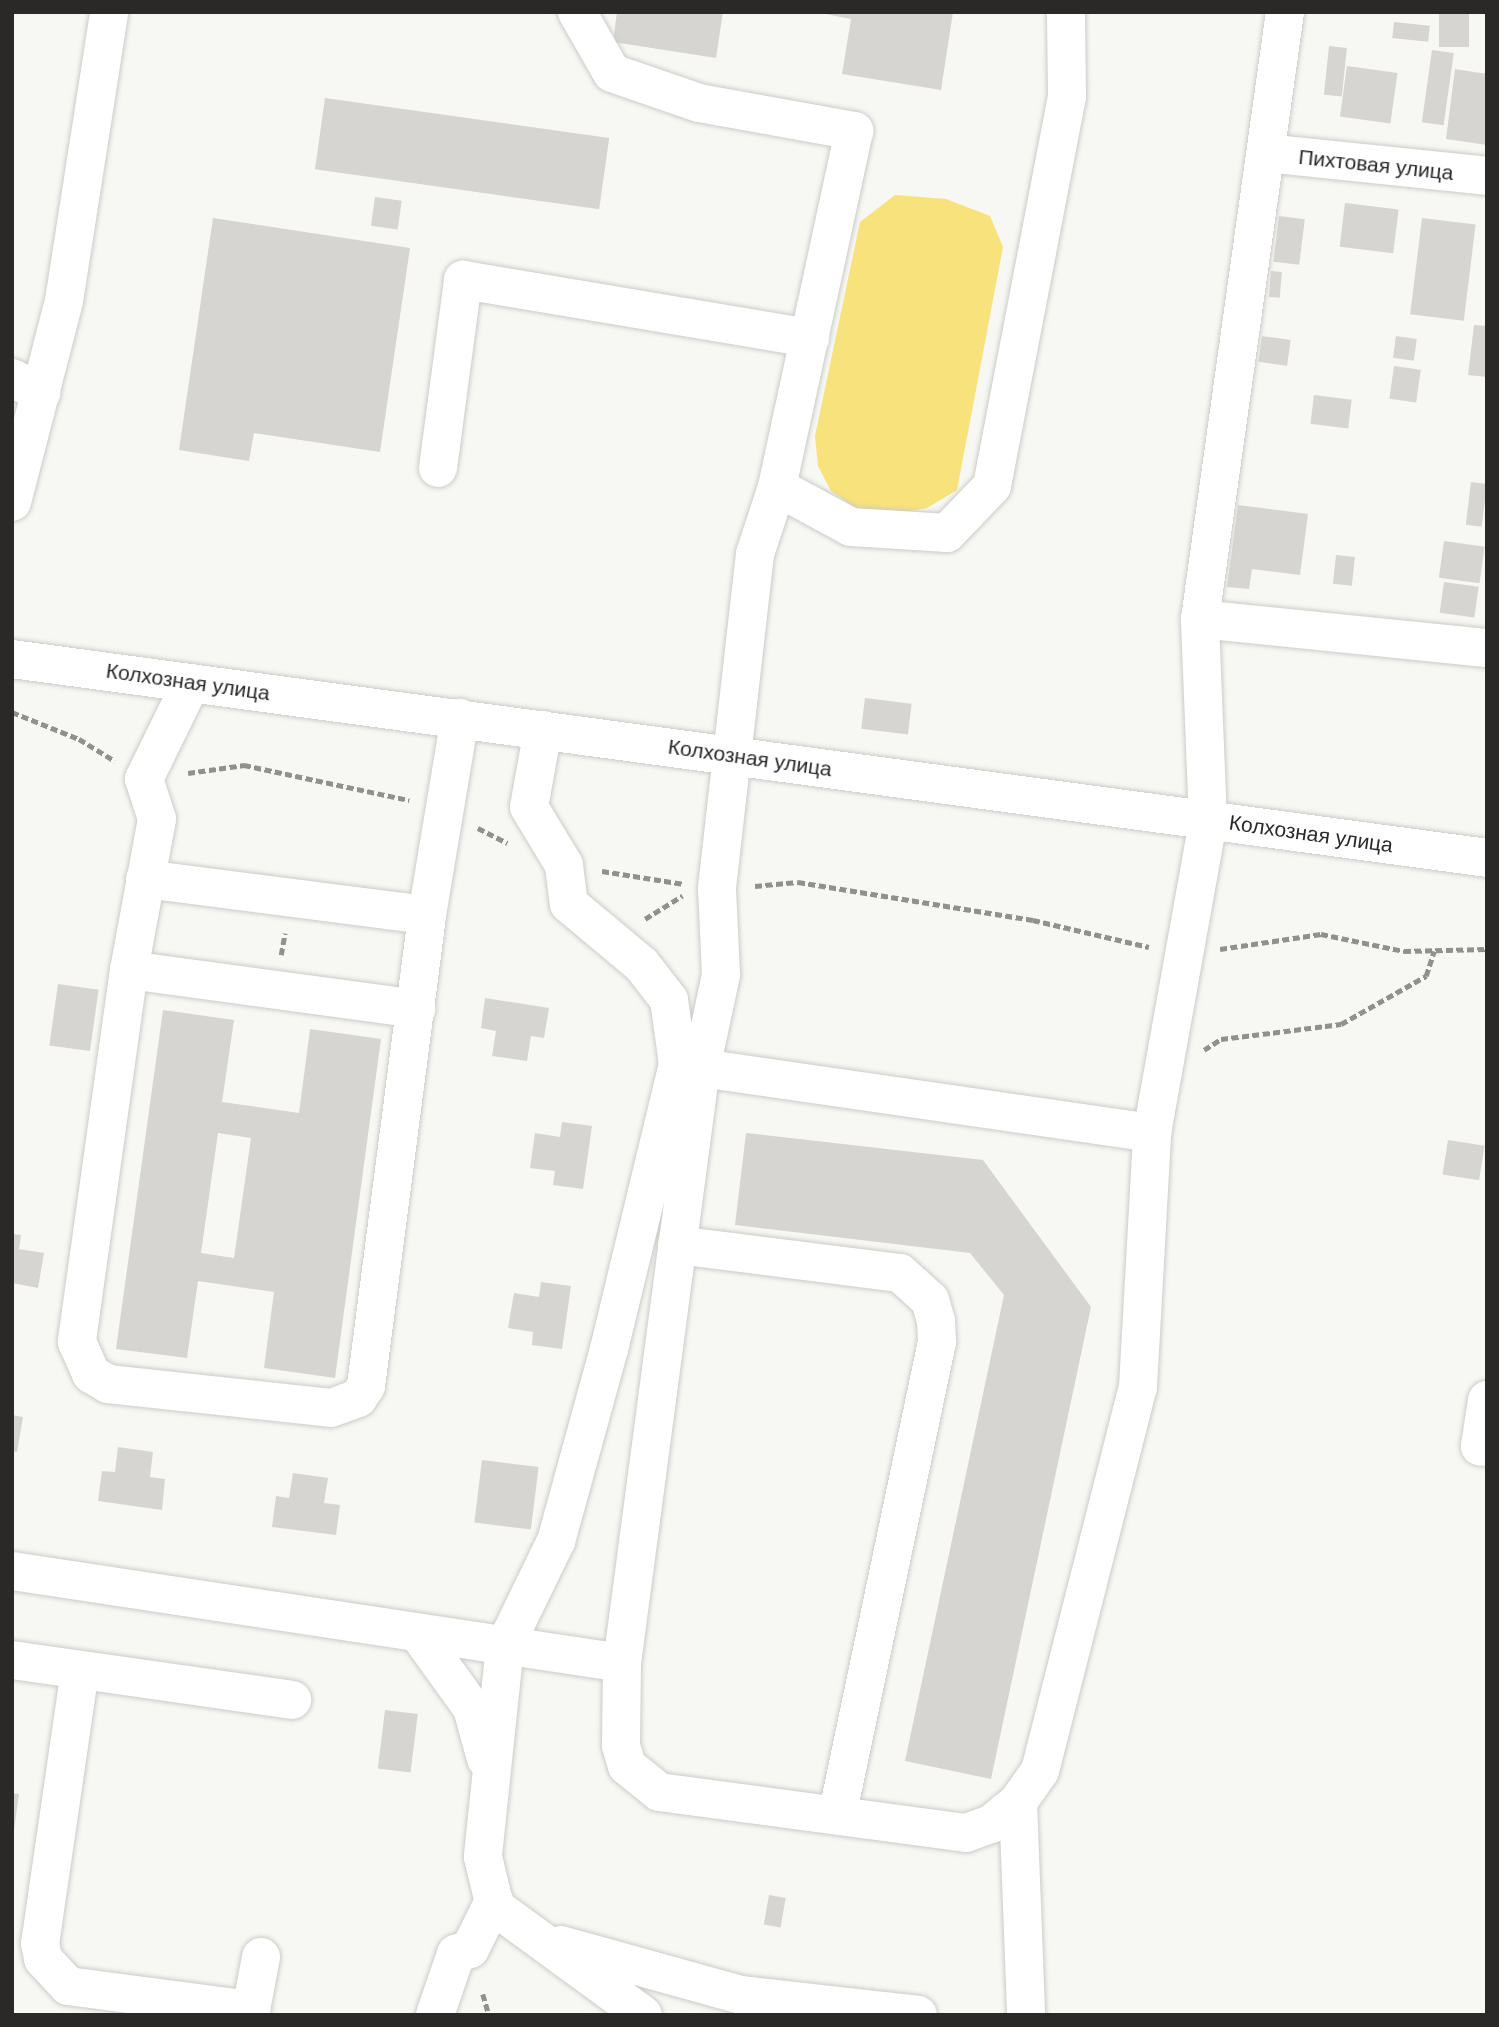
<!DOCTYPE html>
<meta charset="utf-8">
<style>
body{margin:0}
#map{position:relative;width:1499px;height:2027px;overflow:hidden;background:#f7f7f3;font-family:Helvetica,sans-serif}
div>[style]{position:absolute}
.green>*{inset:0;background:#f7e27c}
.building>*{inset:0;background:#d6d5d2;transform-origin:0 0}
.path>*{height:4.5px;margin-top:-2.25px;transform-origin:0;background:repeating-linear-gradient(90deg,#91908e 0 7px,transparent 0 10.5px)}
.roads{filter:drop-shadow(0 0 2px #cccbc8) drop-shadow(0 0 2px #cccbc8)}
.minor>*{height:38px;margin:-19px;padding:0 19px;transform-origin:19px;border-radius:19px;background:#fff}
.major>*{height:38px;margin:-19px;padding:0 19px;transform-origin:19px;border-radius:19px;background:#fff}
span{translate:-50% -50%;white-space:nowrap;text-align:center;line-height:1.15;-webkit-text-stroke:6px #fff;paint-order:stroke}
.street-label{font-size:21px;color:#2a2928}
.frame{position:absolute;inset:0;border:14px solid #2a2928;pointer-events:none}
</style>
<div id="map">
<div class="green">
<div style="clip-path:polygon(895px 195px,946px 199px,990px 216px,1003px 247px,957px 490px,927px 508px,899px 513px,856px 508px,831px 491px,818px 466px,815px 436px,860px 222px)"></div>
</div>
<div class="building">
<div style="clip-path:polygon(617px 12px,723px 12px,716px 58px,613px 42px)"></div>
<div style="clip-path:polygon(815px 12px,953px 12px,941px 90px,842px 74px,851px 19px)"></div>
<div style="left:1439px;top:12px;width:30px;height:35px"></div>
<div style="left:1394px;top:22px;width:36px;height:16px;rotate:6deg"></div>
<div style="left:1329px;top:46px;width:18px;height:49px;rotate:6deg"></div>
<div style="left:1432px;top:50px;width:22px;height:73px;rotate:8deg"></div>
<div style="left:1347px;top:66px;width:51px;height:51px;rotate:8deg"></div>
<div style="clip-path:polygon(1455px 69px,1487px 74px,1487px 145px,1446px 139px)"></div>
<div style="left:325px;top:98px;width:287px;height:72px;rotate:8deg"></div>
<div style="left:375px;top:197px;width:27px;height:29px;rotate:8deg"></div>
<div style="left:1345px;top:203px;width:54px;height:44px;rotate:7deg"></div>
<div style="left:1279px;top:216px;width:26px;height:46px;rotate:7deg"></div>
<div style="clip-path:polygon(213px 218px,410px 248px,380px 452px,254px 433px,249px 461px,179px 450px)"></div>
<div style="left:1422px;top:218px;width:54px;height:97px;rotate:7deg"></div>
<div style="left:1271px;top:271px;width:11px;height:26px;rotate:5deg"></div>
<div style="clip-path:polygon(1474px 325px,1487px 326px,1487px 377px,1468px 375px)"></div>
<div style="left:1262px;top:336px;width:29px;height:26px;rotate:8deg"></div>
<div style="left:1396px;top:336px;width:21px;height:22px;rotate:8deg"></div>
<div style="left:1394px;top:366px;width:27px;height:33px;rotate:8deg"></div>
<div style="left:1314px;top:395px;width:38px;height:29px;rotate:7deg"></div>
<div style="left:1471px;top:482px;width:16px;height:43px;rotate:7deg"></div>
<div style="clip-path:polygon(1238px 505px,1308px 514px,1300px 575px,1252px 569px,1249px 589px,1227px 587px)"></div>
<div style="left:1444px;top:541px;width:41px;height:37px;rotate:8deg"></div>
<div style="left:1336px;top:555px;width:19px;height:29px;rotate:6deg"></div>
<div style="left:1444px;top:582px;width:35px;height:31px;rotate:8deg"></div>
<div style="left:865px;top:698px;width:47px;height:31px;rotate:7deg"></div>
<div style="left:58px;top:984px;width:41px;height:62px;rotate:8deg"></div>
<div style="clip-path:polygon(485px 998px,549px 1008px,544px 1038px,531px 1036px,527px 1061px,492px 1056px,496px 1031px,481px 1028px)"></div>
<div style="clip-path:polygon(evenodd,163px 1010px,234px 1020px,222px 1102px,299px 1113px,310px 1029px,381px 1039px,335px 1378px,264px 1368px,274px 1292px,198px 1281px,187px 1358px,116px 1349px,163px 1010px,218px 1133px,251px 1138px,234px 1258px,201px 1253px,218px 1133px)"></div>
<div style="clip-path:polygon(562px 1122px,592px 1126px,583px 1189px,553px 1185px,555px 1171px,530px 1168px,535px 1133px,560px 1137px)"></div>
<div style="clip-path:polygon(746px 1133px,983px 1160px,1091px 1307px,991px 1779px,905px 1761px,1004px 1295px,970px 1253px,735px 1225px)"></div>
<div style="left:1448px;top:1140px;width:37px;height:35px;rotate:9deg"></div>
<div style="clip-path:polygon(12px 1234px,21px 1235px,19px 1249px,44px 1253px,38px 1288px,12px 1283px)"></div>
<div style="clip-path:polygon(541px 1282px,571px 1286px,562px 1349px,532px 1345px,533px 1332px,508px 1328px,514px 1293px,539px 1297px)"></div>
<div style="clip-path:polygon(12px 1415px,23px 1417px,17px 1452px,12px 1451px)"></div>
<div style="clip-path:polygon(118px 1447px,153px 1452px,150px 1477px,165px 1479px,162px 1510px,98px 1501px,102px 1471px,115px 1472px)"></div>
<div style="left:482px;top:1460px;width:57px;height:63px;rotate:7deg"></div>
<div style="clip-path:polygon(293px 1473px,328px 1478px,324px 1503px,340px 1505px,336px 1535px,272px 1527px,276px 1496px,289px 1498px)"></div>
<div style="left:385px;top:1710px;width:33px;height:59px;rotate:7deg"></div>
<div style="clip-path:polygon(12px 1793px,19px 1794px,14px 1830px,12px 1830px)"></div>
<div style="left:769px;top:1895px;width:17px;height:30px;rotate:10deg"></div>
</div>
<div class="path">
<div style="left:12px;top:712px;width:72px;rotate:21.9deg"></div>
<div style="left:79px;top:739px;width:42px;rotate:31.4deg"></div>
<div style="left:188px;top:773px;width:57px;rotate:-8.1deg"></div>
<div style="left:244px;top:765px;width:169px;rotate:12deg"></div>
<div style="left:478px;top:828px;width:33px;rotate:27deg"></div>
<div style="left:602px;top:871px;width:83px;rotate:9deg"></div>
<div style="left:755px;top:886px;width:43px;rotate:-5.3deg"></div>
<div style="left:798px;top:882px;width:238px;rotate:9.2deg"></div>
<div style="left:1033px;top:920px;width:119px;rotate:13.1deg"></div>
<div style="left:645px;top:919px;width:44px;rotate:-31.9deg"></div>
<div style="left:1220px;top:949px;width:102px;rotate:-8.4deg"></div>
<div style="left:1321px;top:934px;width:85px;rotate:11.6deg"></div>
<div style="left:1404px;top:951px;width:83px;rotate:-1.4deg"></div>
<div style="left:281px;top:955px;width:22px;rotate:-80deg"></div>
<div style="left:1204px;top:1050px;width:20px;rotate:-33deg"></div>
<div style="left:1221px;top:1039px;width:121px;rotate:-7.1deg"></div>
<div style="left:1341px;top:1024px;width:98px;rotate:-29.5deg"></div>
<div style="left:1426px;top:976px;width:26px;rotate:-72deg"></div>
<div style="left:483px;top:1994px;width:22px;rotate:74deg"></div>
</div>
<div class="roads">
<div class="minor">
<div style="left:577px;top:12px;width:70px;rotate:60.2deg"></div>
<div style="left:612px;top:73px;width:92px;rotate:19deg"></div>
<div style="left:699px;top:103px;width:158px;rotate:10.2deg"></div>
<div style="left:854px;top:131px;width:364px;rotate:102.2deg"></div>
<div style="left:777px;top:487px;width:71px;rotate:108.2deg"></div>
<div style="left:755px;top:554px;width:337px;rotate:96.5deg"></div>
<div style="left:717px;top:889px;width:86px;rotate:87.3deg"></div>
<div style="left:721px;top:975px;width:95px;rotate:102.1deg"></div>
<div style="left:701px;top:1068px;width:600px;rotate:97.56deg"></div>
<div style="left:622px;top:1663px;width:83px;rotate:90.7deg"></div>
<div style="left:621px;top:1746px;width:21px;rotate:73deg"></div>
<div style="left:627px;top:1766px;width:41px;rotate:39.1deg"></div>
<div style="left:659px;top:1792px;width:310px;rotate:7.6deg"></div>
<div style="left:966px;top:1833px;width:27px;rotate:-20deg"></div>
<div style="left:991px;top:1824px;width:35px;rotate:-39deg"></div>
<div style="left:1018px;top:1802px;width:38px;rotate:-55deg"></div>
<div style="left:1040px;top:1771px;width:396px;rotate:-75.7deg"></div>
<div style="left:1138px;top:1387px;width:254px;rotate:-86.8deg"></div>
<div style="left:1152px;top:1133px;width:317px;rotate:-79.8deg"></div>
<div style="left:1208px;top:821px;width:202px;rotate:-92.3deg"></div>
<div style="left:1200px;top:619px;width:613px;rotate:-82.03deg"></div>
<div style="left:1266px;top:153px;width:222px;rotate:5.9deg"></div>
<div style="left:12px;top:378px;width:33px;rotate:27deg"></div>
<div style="left:438px;top:468px;width:190px;rotate:-82.4deg"></div>
<div style="left:463px;top:280px;width:352px;rotate:9.5deg"></div>
<div style="left:777px;top:487px;width:84px;rotate:28.4deg"></div>
<div style="left:851px;top:527px;width:96px;rotate:3.6deg"></div>
<div style="left:947px;top:533px;width:65px;rotate:-46.2deg"></div>
<div style="left:992px;top:486px;width:396px;rotate:-79.1deg"></div>
<div style="left:1067px;top:97px;width:85px;rotate:-90.7deg"></div>
<div style="left:12px;top:502px;width:208px;rotate:-75.5deg"></div>
<div style="left:64px;top:301px;width:292px;rotate:-81.1deg"></div>
<div style="left:1200px;top:619px;width:288px;rotate:5.8deg"></div>
<div style="left:191px;top:683px;width:107px;rotate:116.1deg"></div>
<div style="left:144px;top:779px;width:42px;rotate:72deg"></div>
<div style="left:157px;top:819px;width:154px;rotate:100.5deg"></div>
<div style="left:129px;top:970px;width:376px;rotate:98deg"></div>
<div style="left:77px;top:1342px;width:35px;rotate:66deg"></div>
<div style="left:91px;top:1374px;width:20px;rotate:30deg"></div>
<div style="left:108px;top:1384px;width:224px;rotate:6.1deg"></div>
<div style="left:331px;top:1408px;width:29px;rotate:-20deg"></div>
<div style="left:358px;top:1398px;width:14px;rotate:-56deg"></div>
<div style="left:366px;top:1386px;width:475px;rotate:-82.6deg"></div>
<div style="left:427px;top:915px;width:200px;rotate:-80.5deg"></div>
<div style="left:543px;top:730px;width:78px;rotate:100.3deg"></div>
<div style="left:529px;top:807px;width:68px;rotate:58.9deg"></div>
<div style="left:564px;top:865px;width:39px;rotate:83deg"></div>
<div style="left:569px;top:904px;width:95px;rotate:39.9deg"></div>
<div style="left:642px;top:965px;width:44px;rotate:52.4deg"></div>
<div style="left:669px;top:1000px;width:65px;rotate:82deg"></div>
<div style="left:678px;top:1064px;width:293px;rotate:103.6deg"></div>
<div style="left:609px;top:1349px;width:199px;rotate:105.4deg"></div>
<div style="left:556px;top:1541px;width:117px;rotate:115.9deg"></div>
<div style="left:505px;top:1646px;width:212px;rotate:96deg"></div>
<div style="left:483px;top:1857px;width:51px;rotate:76.5deg"></div>
<div style="left:495px;top:1907px;width:183px;rotate:36.1deg"></div>
<div style="left:145px;top:879px;width:284px;rotate:7.3deg"></div>
<div style="left:129px;top:970px;width:290px;rotate:7.7deg"></div>
<div style="left:701px;top:1068px;width:456px;rotate:8.2deg"></div>
<div style="left:677px;top:1245px;width:225px;rotate:7.2deg"></div>
<div style="left:900px;top:1273px;width:40px;rotate:42deg"></div>
<div style="left:930px;top:1300px;width:22px;rotate:74deg"></div>
<div style="left:936px;top:1321px;width:21px;rotate:87deg"></div>
<div style="left:937px;top:1342px;width:484px;rotate:101.9deg"></div>
<div style="left:1487px;top:1400px;width:47px;rotate:98.7deg"></div>
<div style="left:1480px;top:1446px;width:7px;rotate:8deg"></div>
<div style="left:12px;top:1571px;width:617px;rotate:8.58deg"></div>
<div style="left:420px;top:1636px;width:89px;rotate:54.2deg"></div>
<div style="left:472px;top:1708px;width:53px;rotate:74.6deg"></div>
<div style="left:12px;top:1660px;width:283px;rotate:8.1deg"></div>
<div style="left:80px;top:1670px;width:276px;rotate:98.3deg"></div>
<div style="left:40px;top:1943px;width:16px;rotate:79deg"></div>
<div style="left:43px;top:1959px;width:37px;rotate:47deg"></div>
<div style="left:68px;top:1986px;width:185px;rotate:7.5deg"></div>
<div style="left:251px;top:2010px;width:54px;rotate:-79.3deg"></div>
<div style="left:1018px;top:1802px;width:213px;rotate:87.8deg"></div>
<div style="left:561px;top:1945px;width:187px;rotate:15.5deg"></div>
<div style="left:741px;top:1995px;width:178px;rotate:6.4deg"></div>
<div style="left:435px;top:2015px;width:65px;rotate:-71deg"></div>
<div style="left:456px;top:1954px;width:15px;rotate:-20deg"></div>
<div style="left:470px;top:1949px;width:54px;rotate:-63.4deg"></div>
</div>
<div class="major">
<div style="left:12px;top:659px;width:1488px;rotate:7.68deg"></div>
</div>
</div>
<div class="street-label">
<span style="left:1376px;top:165px;rotate:6deg">Пихтовая улица</span>
<span style="left:188px;top:682px;rotate:8deg">Колхозная улица</span>
<span style="left:750px;top:758px;rotate:8deg">Колхозная улица</span>
<span style="left:1311px;top:834px;rotate:8deg">Колхозная улица</span>
</div>
<div class="frame"></div>
</div>
